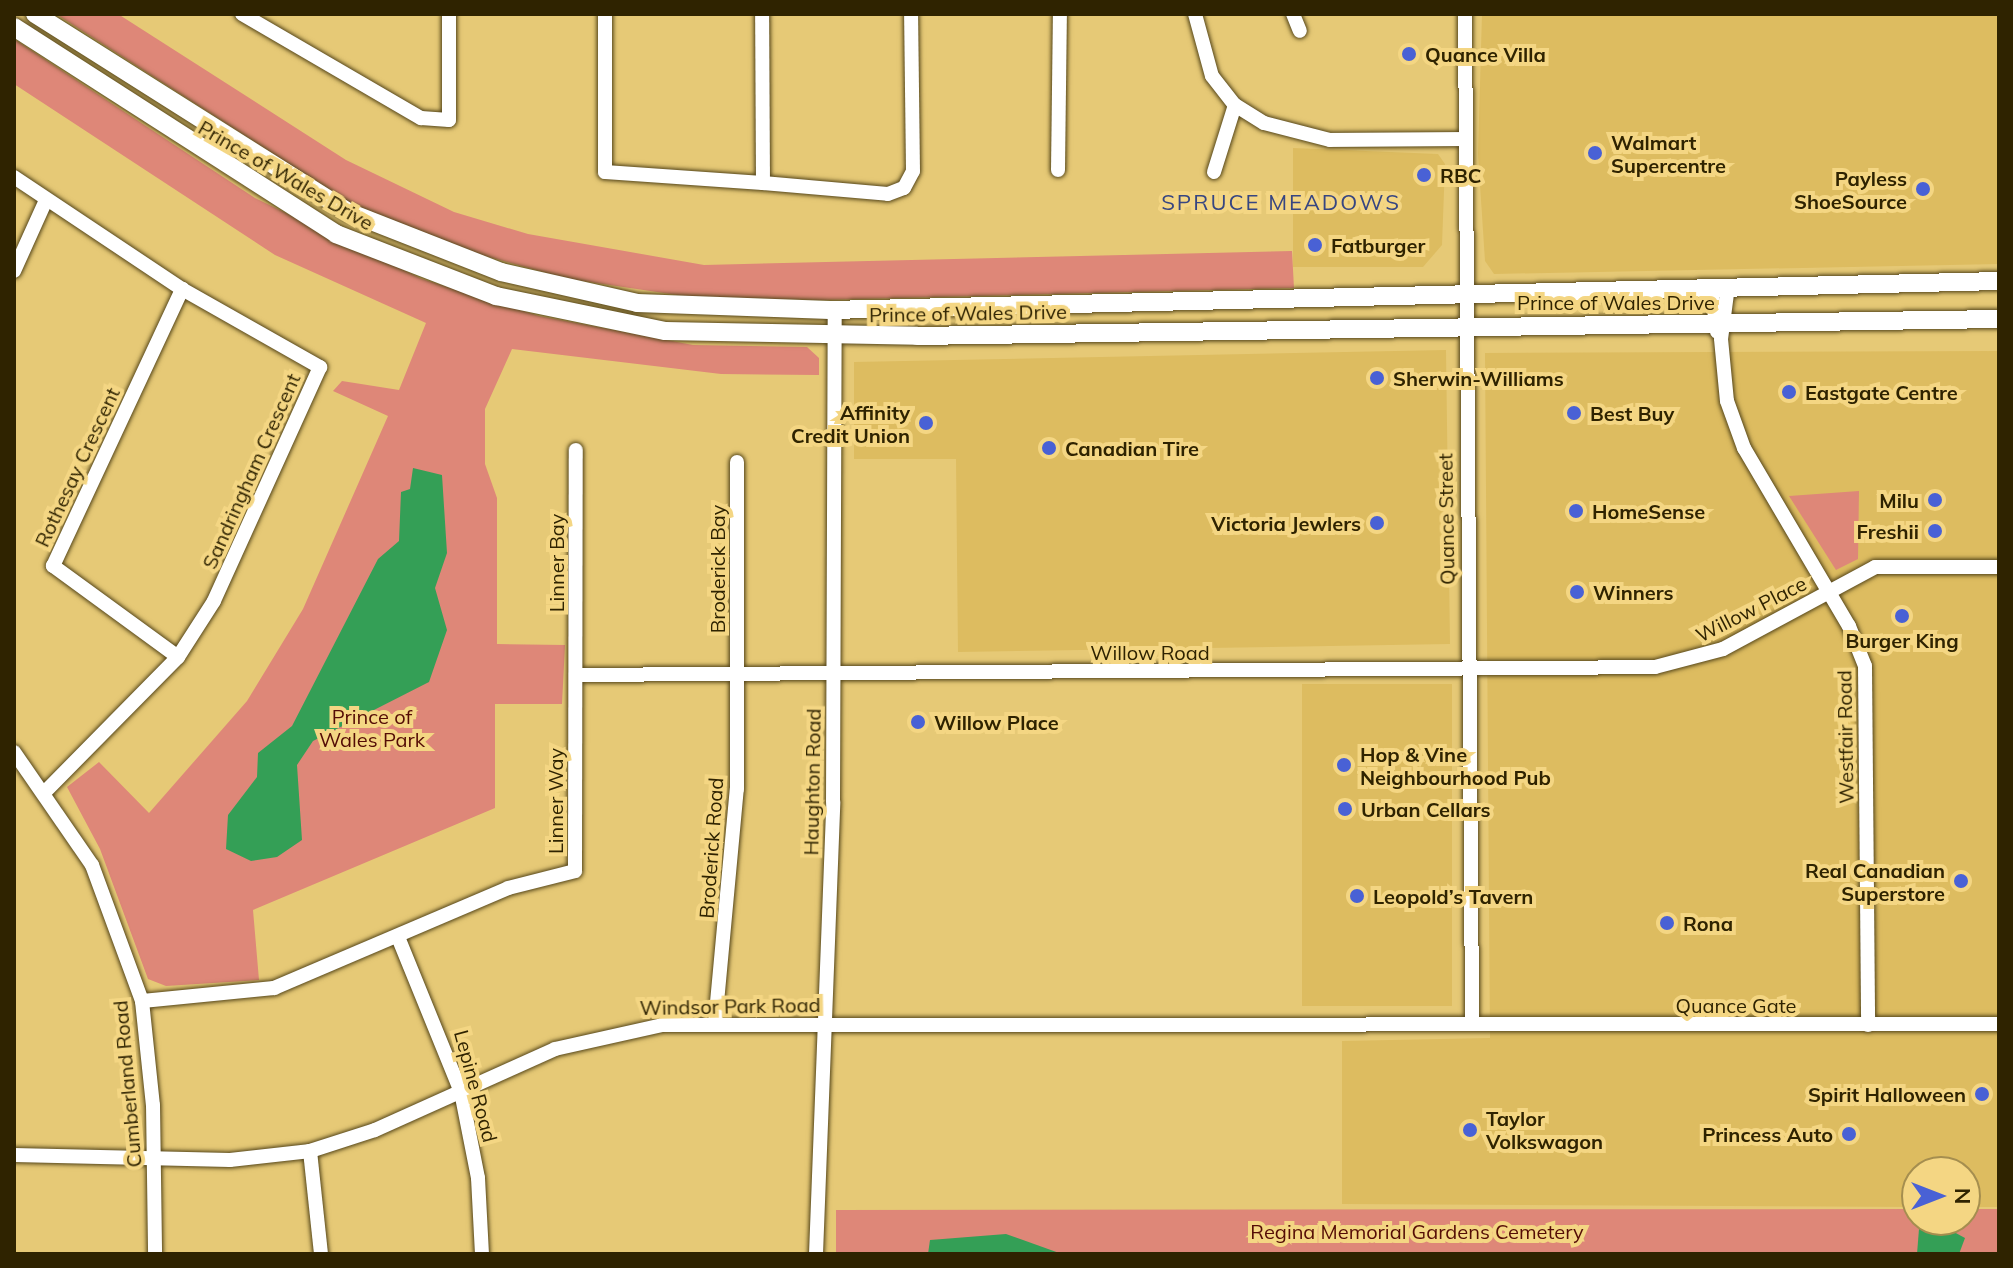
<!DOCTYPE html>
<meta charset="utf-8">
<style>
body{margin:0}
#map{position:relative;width:2013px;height:1268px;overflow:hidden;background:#e6c976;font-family:Mulish,sans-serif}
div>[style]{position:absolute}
.built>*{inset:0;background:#ddbc60;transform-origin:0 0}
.green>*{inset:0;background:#de8778}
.water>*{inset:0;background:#349f56}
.roads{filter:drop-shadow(0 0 2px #55461a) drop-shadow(0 0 2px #55461a)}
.minor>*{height:14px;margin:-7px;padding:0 7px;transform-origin:7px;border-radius:7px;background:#fff}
.major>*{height:18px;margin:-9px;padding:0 9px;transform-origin:9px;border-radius:9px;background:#fff}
.dots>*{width:22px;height:22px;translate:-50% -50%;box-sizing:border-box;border:4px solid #f4d683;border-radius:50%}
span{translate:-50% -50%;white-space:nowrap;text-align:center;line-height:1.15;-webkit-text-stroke:8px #f4d683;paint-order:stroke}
.poi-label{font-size:20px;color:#2f2300;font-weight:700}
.left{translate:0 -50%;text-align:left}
.right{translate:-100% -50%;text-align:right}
.street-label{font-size:20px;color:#2f2300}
.park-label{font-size:20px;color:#540c05}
.neighbourhood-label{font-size:22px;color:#374681;letter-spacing:2px}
.frame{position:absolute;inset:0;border:16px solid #2f2300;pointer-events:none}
.north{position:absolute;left:1901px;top:1156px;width:80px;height:80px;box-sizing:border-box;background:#f4d683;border:2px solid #a58e4f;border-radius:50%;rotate:90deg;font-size:22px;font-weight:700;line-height:32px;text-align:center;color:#2f2300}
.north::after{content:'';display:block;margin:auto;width:28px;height:36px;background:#4961d5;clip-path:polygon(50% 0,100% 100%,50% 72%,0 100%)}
</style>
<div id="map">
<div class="built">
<div style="clip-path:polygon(1482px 14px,1999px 14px,1999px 264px,1494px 274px,1485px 261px,1478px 154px)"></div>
<div style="clip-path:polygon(1293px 148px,1438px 154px,1445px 164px,1442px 245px,1423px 267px,1293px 267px)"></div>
<div style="clip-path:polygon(1446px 350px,1450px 644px,958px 652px,956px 459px,854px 459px,854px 362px)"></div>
<div style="clip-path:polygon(1999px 351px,1999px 1207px,1965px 1207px,1965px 1172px,1917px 1172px,1917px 1207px,1342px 1204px,1342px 1041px,1490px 1038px,1485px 353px)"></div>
<div style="left:1452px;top:684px;width:322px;height:150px;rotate:90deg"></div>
</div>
<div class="green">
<div style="clip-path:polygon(56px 14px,118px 14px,346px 160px,454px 212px,528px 234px,704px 265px,1292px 251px,1294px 288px,822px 300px,691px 297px,569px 279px,467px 251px,348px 202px)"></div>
<div style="clip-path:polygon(14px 39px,255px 198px,422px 279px,539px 316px,693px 345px,807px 347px,819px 358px,819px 375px,721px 374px,512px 349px,485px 409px,485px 464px,497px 498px,497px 644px,565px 645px,562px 704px,495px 704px,495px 808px,253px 910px,259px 980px,166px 986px,148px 979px,100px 849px,67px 787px,99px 762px,149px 813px,247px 701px,303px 609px,388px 416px,333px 391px,342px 381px,399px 390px,426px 323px,275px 255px,14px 84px)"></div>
<div style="clip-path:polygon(1859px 491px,1858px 559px,1836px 570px,1789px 496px)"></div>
<div style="clip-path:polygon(1917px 1209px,1917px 1220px,1965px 1220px,1965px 1209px,1999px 1209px,1999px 1254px,836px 1254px,836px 1210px)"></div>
</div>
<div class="water">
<div style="clip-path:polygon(413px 468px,442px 475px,447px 553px,435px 588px,447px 630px,429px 682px,313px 741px,297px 765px,302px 840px,277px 857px,251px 861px,226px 849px,228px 815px,257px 777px,258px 753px,292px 726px,378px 559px,399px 541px,401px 492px,410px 489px)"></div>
<div style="clip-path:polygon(1941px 1225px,1965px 1238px,1959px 1254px,1917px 1254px,1919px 1229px)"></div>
<div style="clip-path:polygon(1006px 1234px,1062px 1254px,928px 1254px,930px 1240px)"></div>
</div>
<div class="roads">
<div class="minor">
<div style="left:242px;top:14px;width:207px;rotate:30.2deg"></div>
<div style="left:421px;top:118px;width:28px;rotate:4deg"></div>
<div style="left:449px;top:120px;width:106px;rotate:-90deg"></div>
<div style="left:605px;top:14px;width:158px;rotate:90deg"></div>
<div style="left:605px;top:172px;width:158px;rotate:4deg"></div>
<div style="left:763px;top:183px;width:169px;rotate:-90.3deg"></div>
<div style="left:1195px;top:14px;width:64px;rotate:74.7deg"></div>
<div style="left:1212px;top:76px;width:37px;rotate:52deg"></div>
<div style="left:1235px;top:105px;width:34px;rotate:32deg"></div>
<div style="left:1264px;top:123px;width:68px;rotate:14.4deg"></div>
<div style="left:1330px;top:140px;width:131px;rotate:-0.4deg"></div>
<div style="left:1293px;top:14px;width:18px;rotate:68deg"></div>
<div style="left:1465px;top:14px;width:1010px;rotate:89.6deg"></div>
<div style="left:1058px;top:170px;width:156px;rotate:-89.3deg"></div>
<div style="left:1214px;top:172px;width:70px;rotate:-72.6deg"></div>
<div style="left:14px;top:177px;width:202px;rotate:33.7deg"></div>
<div style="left:182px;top:289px;width:159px;rotate:29.5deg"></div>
<div style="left:320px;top:367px;width:257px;rotate:114.4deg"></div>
<div style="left:214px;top:601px;width:67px;rotate:122.7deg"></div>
<div style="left:178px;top:657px;width:188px;rotate:134.6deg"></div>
<div style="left:763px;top:183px;width:125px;rotate:5deg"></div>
<div style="left:888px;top:194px;width:17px;rotate:-21deg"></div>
<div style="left:904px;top:188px;width:19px;rotate:-62deg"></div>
<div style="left:913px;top:171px;width:157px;rotate:-90.7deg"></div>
<div style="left:14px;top:271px;width:78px;rotate:-65.7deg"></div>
<div style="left:1711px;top:286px;width:46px;rotate:82.6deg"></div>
<div style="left:1728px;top:286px;width:53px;rotate:97.5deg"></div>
<div style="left:1721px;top:339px;width:62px;rotate:84.5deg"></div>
<div style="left:1727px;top:401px;width:50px;rotate:70.1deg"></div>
<div style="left:1744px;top:448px;width:207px;rotate:59.5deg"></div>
<div style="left:1849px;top:626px;width:43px;rotate:68.2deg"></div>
<div style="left:1865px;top:666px;width:359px;rotate:89.5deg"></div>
<div style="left:178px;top:657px;width:155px;rotate:-143.9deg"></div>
<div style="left:53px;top:566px;width:306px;rotate:-65deg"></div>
<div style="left:576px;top:675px;width:1079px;rotate:-0.42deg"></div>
<div style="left:1655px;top:667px;width:70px;rotate:-14.8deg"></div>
<div style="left:1723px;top:649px;width:173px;rotate:-28.3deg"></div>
<div style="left:1875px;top:567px;width:124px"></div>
<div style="left:14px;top:752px;width:137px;rotate:55.4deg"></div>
<div style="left:92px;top:865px;width:145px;rotate:69.8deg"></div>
<div style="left:142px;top:1001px;width:105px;rotate:84deg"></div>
<div style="left:153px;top:1105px;width:149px;rotate:89.2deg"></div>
<div style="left:398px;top:937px;width:167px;rotate:67.9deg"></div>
<div style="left:461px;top:1092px;width:88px;rotate:78.8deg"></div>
<div style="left:478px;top:1178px;width:76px;rotate:87deg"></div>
<div style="left:142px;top:1001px;width:133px;rotate:-5.6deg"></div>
<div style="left:274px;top:988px;width:254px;rotate:-23.1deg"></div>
<div style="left:508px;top:888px;width:69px;rotate:-14.2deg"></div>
<div style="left:575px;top:871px;width:421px;rotate:-89.9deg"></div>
<div style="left:715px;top:1024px;width:236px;rotate:-84.7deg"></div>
<div style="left:737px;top:789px;width:327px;rotate:-90deg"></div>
<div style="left:310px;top:1151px;width:104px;rotate:83.9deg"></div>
<div style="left:14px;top:1155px;width:216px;rotate:1.3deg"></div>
<div style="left:230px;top:1160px;width:81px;rotate:-6.4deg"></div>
<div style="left:310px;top:1151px;width:68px;rotate:-17.9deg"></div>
<div style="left:375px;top:1130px;width:197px;rotate:-24.2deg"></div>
<div style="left:555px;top:1049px;width:110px;rotate:-12.6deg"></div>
<div style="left:662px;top:1025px;width:1337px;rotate:-0.04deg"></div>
<div style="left:816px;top:1254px;width:452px;rotate:-87.8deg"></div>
<div style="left:833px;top:802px;width:492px;rotate:-89.8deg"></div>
</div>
<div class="major">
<div style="left:35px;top:14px;width:370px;rotate:32.3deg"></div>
<div style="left:348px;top:212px;width:164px;rotate:21.4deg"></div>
<div style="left:501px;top:272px;width:139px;rotate:12.8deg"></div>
<div style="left:637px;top:303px;width:193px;rotate:2.1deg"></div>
<div style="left:830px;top:310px;width:1169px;rotate:-1.42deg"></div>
<div style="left:14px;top:27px;width:383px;rotate:32.7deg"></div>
<div style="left:336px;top:234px;width:172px;rotate:21.2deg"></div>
<div style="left:496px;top:296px;width:173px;rotate:11.7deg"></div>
<div style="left:665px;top:331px;width:252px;rotate:1.1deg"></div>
<div style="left:917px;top:336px;width:1082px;rotate:-0.9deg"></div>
</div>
</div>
<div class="dots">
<div style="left:1409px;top:54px;background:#4961d5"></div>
<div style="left:1595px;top:153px;background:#4961d5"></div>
<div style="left:1424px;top:175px;background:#4961d5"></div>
<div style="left:1923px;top:189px;background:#4961d5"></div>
<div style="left:1315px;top:245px;background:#4961d5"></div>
<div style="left:1377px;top:378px;background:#4961d5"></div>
<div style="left:1789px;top:392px;background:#4961d5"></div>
<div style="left:1574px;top:413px;background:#4961d5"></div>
<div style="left:926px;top:423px;background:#4961d5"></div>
<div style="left:1049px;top:448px;background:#4961d5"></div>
<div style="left:1935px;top:500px;background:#4961d5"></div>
<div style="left:1576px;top:511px;background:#4961d5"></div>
<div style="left:1377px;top:523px;background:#4961d5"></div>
<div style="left:1935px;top:531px;background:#4961d5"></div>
<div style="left:1577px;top:592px;background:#4961d5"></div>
<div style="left:1902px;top:616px;background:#4961d5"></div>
<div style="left:918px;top:722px;background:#4961d5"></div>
<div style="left:1344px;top:765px;background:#4961d5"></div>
<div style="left:1345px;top:809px;background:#4961d5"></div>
<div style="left:1961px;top:881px;background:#4961d5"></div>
<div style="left:1357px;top:896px;background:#4961d5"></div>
<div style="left:1667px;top:923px;background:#4961d5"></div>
<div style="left:1982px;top:1094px;background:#4961d5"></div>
<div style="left:1470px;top:1130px;background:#4961d5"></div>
<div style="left:1849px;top:1134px;background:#4961d5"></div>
</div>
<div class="poi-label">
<span class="left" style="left:1425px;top:54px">Quance Villa</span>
<span class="left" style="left:1611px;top:154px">Walmart<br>Supercentre</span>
<span class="left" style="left:1440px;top:175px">RBC</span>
<span class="right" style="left:1907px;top:190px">Payless<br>ShoeSource</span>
<span class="left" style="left:1331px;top:245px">Fatburger</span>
<span class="left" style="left:1393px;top:378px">Sherwin-Williams</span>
<span class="left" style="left:1805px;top:392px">Eastgate Centre</span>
<span class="right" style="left:910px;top:424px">Affinity<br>Credit Union</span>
<span class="left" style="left:1590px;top:413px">Best Buy</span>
<span class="left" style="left:1065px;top:448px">Canadian Tire</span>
<span class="right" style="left:1919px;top:500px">Milu</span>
<span class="left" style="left:1592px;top:511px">HomeSense</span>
<span class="right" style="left:1361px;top:523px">Victoria Jewlers</span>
<span class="right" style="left:1919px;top:531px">Freshii</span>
<span class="left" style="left:1593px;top:592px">Winners</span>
<span style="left:1902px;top:640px">Burger King</span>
<span class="left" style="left:934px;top:722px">Willow Place</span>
<span class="left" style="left:1360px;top:766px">Hop &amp; Vine<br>Neighbourhood Pub</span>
<span class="left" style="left:1361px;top:809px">Urban Cellars</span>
<span class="right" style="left:1945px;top:882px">Real Canadian<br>Superstore</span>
<span class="left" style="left:1373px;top:896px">Leopold’s Tavern</span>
<span class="left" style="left:1683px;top:923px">Rona</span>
<span class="right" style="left:1966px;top:1094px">Spirit Halloween</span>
<span class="left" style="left:1486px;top:1130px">Taylor<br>Volkswagon</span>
<span class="right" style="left:1833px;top:1134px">Princess Auto</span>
</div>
<div class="street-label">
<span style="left:286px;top:175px;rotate:30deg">Prince of Wales Drive</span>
<span style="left:1616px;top:302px">Prince of Wales Drive</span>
<span style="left:968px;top:313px;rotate:-1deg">Prince of Wales Drive</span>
<span style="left:77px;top:467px;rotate:-65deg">Rothesay Crescent</span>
<span style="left:251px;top:471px;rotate:-66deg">Sandringham Crescent</span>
<span style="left:1446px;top:519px;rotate:-91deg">Quance Street</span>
<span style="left:556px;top:563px;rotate:-90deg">Linner Bay</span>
<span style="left:717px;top:569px;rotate:-90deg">Broderick Bay</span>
<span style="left:1751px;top:609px;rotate:-27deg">Willow Place</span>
<span style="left:1150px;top:652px">Willow Road</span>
<span style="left:1845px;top:737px;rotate:-91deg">Westfair Road</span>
<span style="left:812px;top:782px;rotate:-89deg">Haughton Road</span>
<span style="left:555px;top:801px;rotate:-90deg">Linner Way</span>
<span style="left:711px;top:848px;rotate:-86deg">Broderick Road</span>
<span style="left:1736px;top:1005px">Quance Gate</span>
<span style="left:730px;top:1006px;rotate:-1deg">Windsor Park Road</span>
<span style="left:127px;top:1084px;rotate:-95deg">Cumberland Road</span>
<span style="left:476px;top:1086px;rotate:75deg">Lepine Road</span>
</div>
<div class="park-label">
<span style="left:372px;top:728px">Prince of<br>Wales Park</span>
<span style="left:1417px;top:1231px">Regina Memorial Gardens Cemetery</span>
</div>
<div class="neighbourhood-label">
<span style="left:1281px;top:203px">SPRUCE MEADOWS</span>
</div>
<div class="frame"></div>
<div class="north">N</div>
</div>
